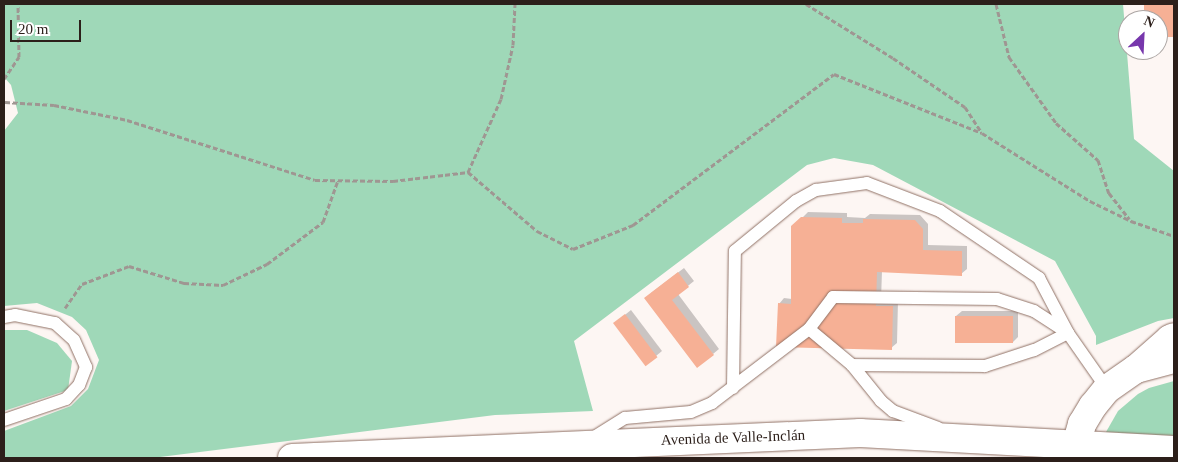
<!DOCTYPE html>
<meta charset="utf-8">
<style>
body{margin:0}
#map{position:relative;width:1178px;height:462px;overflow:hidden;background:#fdf6f3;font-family:Georgia,serif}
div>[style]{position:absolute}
.green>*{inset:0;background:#9fd8b8}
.shadow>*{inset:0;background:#0003}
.building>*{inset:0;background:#f6b095;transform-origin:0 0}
.path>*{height:3px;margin-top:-1.5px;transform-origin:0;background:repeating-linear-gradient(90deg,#9f9692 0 5px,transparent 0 7.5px)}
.roads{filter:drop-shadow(0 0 1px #907165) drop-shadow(0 0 1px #907165)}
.service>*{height:12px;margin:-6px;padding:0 6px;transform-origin:6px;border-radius:6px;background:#fff}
.tertiary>*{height:28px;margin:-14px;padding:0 14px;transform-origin:14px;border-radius:14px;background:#fff}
.primary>*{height:28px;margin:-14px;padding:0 14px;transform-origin:14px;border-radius:14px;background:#fff}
span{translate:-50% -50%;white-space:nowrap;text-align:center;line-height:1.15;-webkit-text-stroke:5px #fff;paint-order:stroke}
.street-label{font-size:15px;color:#2c1f1a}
.frame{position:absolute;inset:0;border:5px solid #2c1f1a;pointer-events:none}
.north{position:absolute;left:1118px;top:10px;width:50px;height:50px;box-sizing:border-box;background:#fff;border:1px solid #aba5a3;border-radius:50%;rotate:25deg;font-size:14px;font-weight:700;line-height:20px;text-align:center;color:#2c1f1a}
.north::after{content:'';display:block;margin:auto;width:18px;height:22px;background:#7737ac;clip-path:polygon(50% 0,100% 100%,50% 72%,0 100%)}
.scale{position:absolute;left:10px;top:20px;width:71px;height:22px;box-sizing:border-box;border:2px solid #2c1f1a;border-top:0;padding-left:6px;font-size:15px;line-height:18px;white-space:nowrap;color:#2c1f1a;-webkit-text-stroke:4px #fff;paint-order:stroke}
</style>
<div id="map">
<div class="green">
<div style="clip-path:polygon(4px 4px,1123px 4px,1134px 139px,1174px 171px,1174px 318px,1158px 321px,1096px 345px,1096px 336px,1055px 261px,873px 165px,834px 158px,807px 165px,574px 341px,593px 411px,495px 415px,152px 458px,4px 458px,4px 431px,71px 406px,88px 389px,99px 360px,86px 330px,72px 317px,37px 303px,4px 306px,4px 131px,18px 113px,11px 85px,4px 77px)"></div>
<div style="clip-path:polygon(4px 330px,27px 330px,57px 343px,72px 361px,68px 390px,4px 411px)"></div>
<div style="clip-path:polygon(1174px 381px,1174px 436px,1106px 432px,1118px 411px,1138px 394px,1149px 388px)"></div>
</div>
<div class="shadow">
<div style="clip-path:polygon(1145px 4px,1174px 4px,1174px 36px,1158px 35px,1158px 20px,1145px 20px)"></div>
<div style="clip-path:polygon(808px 212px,847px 213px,847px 217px,865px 218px,870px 214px,920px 215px,928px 224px,928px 245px,967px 246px,967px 269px,961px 274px,882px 271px,881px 301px,898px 301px,897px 343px,891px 348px,779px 304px,784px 298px,792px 299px,793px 227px)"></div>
<div style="clip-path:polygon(684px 268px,694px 281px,678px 294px,719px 349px,713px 354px,651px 293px)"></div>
<div style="clip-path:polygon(631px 310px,662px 351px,656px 356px,621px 318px)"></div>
<div style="clip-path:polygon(962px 311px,1018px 311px,1018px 337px,1012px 343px,956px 316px)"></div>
</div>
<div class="building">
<div style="clip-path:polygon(1144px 4px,1174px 4px,1174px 37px,1158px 37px,1158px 20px,1144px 20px)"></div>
<div style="clip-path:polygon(801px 217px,842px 218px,842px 223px,863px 223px,863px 219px,915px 220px,923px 229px,923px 250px,962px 251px,962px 276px,877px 272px,876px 306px,893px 306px,892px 350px,776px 347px,778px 303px,791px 304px,791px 226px)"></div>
<div style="clip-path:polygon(678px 272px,689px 287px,672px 300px,714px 355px,697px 368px,644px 298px)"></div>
<div style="left:625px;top:314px;width:54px;height:15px;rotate:53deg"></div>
<div style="left:955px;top:316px;width:58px;height:27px"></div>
</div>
<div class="path">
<div style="left:806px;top:4px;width:102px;rotate:31.8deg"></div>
<div style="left:893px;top:58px;width:87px;rotate:34.2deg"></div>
<div style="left:965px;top:107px;width:30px;rotate:57deg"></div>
<div style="left:996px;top:4px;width:55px;rotate:76.2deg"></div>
<div style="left:1009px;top:57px;width:81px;rotate:54.5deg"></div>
<div style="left:1056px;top:123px;width:56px;rotate:41.4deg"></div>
<div style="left:1098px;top:160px;width:35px;rotate:72deg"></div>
<div style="left:1109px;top:193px;width:33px;rotate:52deg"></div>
<div style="left:4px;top:79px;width:27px;rotate:-56deg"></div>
<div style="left:19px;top:57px;width:53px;rotate:-91.1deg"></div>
<div style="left:5px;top:102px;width:49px;rotate:3.5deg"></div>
<div style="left:54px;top:105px;width:75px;rotate:11.6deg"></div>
<div style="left:127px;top:120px;width:197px;rotate:17.7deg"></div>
<div style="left:315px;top:180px;width:78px;rotate:0.7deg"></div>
<div style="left:393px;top:181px;width:76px;rotate:-6.8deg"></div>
<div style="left:468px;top:172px;width:91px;rotate:40.5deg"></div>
<div style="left:537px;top:231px;width:40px;rotate:26.6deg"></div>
<div style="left:573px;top:249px;width:65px;rotate:-21.8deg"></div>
<div style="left:633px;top:225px;width:251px;rotate:-36.9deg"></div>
<div style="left:834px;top:74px;width:159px;rotate:21.7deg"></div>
<div style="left:982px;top:133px;width:128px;rotate:32.2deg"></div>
<div style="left:1090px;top:201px;width:46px;rotate:26deg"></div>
<div style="left:1131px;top:221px;width:46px;rotate:19.2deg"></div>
<div style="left:468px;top:172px;width:80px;rotate:-65.7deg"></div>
<div style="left:501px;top:99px;width:55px;rotate:-77.5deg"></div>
<div style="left:513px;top:45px;width:41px;rotate:-87.2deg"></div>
<div style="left:65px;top:308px;width:29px;rotate:-55deg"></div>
<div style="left:82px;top:284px;width:50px;rotate:-21deg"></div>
<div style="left:129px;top:266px;width:58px;rotate:17.2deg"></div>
<div style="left:184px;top:283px;width:39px;rotate:3deg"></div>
<div style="left:223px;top:285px;width:49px;rotate:-25.5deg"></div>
<div style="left:267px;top:264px;width:70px;rotate:-36.9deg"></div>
<div style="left:323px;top:222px;width:45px;rotate:-70.3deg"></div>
</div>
<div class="roads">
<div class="service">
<div style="left:4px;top:317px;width:11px;rotate:-10deg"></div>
<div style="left:15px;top:315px;width:41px;rotate:11.3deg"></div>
<div style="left:55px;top:323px;width:25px;rotate:42deg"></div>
<div style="left:74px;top:340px;width:30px;rotate:66deg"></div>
<div style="left:86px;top:367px;width:19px;rotate:111deg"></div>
<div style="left:79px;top:385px;width:19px;rotate:133deg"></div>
<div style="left:66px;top:399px;width:65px;rotate:161.3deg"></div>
<div style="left:809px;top:329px;width:40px;rotate:-53deg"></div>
<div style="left:833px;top:297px;width:164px;rotate:0.7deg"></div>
<div style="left:997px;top:299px;width:39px;rotate:18deg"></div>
<div style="left:1034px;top:311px;width:40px;rotate:32.9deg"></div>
<div style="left:1068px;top:333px;width:68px;rotate:55.1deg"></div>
<div style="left:733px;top:388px;width:137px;rotate:-89.2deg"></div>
<div style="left:735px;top:251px;width:79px;rotate:-39.3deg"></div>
<div style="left:796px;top:201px;width:23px;rotate:-29deg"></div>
<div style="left:816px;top:190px;width:51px;rotate:-7.8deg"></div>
<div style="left:867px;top:183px;width:78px;rotate:21deg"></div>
<div style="left:940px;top:211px;width:120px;rotate:34.1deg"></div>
<div style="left:1039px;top:278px;width:62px;rotate:62.2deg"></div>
<div style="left:1068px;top:333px;width:38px;rotate:153deg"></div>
<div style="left:1034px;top:350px;width:52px;rotate:161.9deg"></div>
<div style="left:985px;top:366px;width:133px;rotate:-179.6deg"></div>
<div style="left:591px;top:439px;width:40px;rotate:-32deg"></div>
<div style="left:625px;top:418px;width:66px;rotate:-5.2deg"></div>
<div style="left:691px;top:412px;width:23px;rotate:-23deg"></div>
<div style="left:712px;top:403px;width:122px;rotate:-37.3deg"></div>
<div style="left:809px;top:329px;width:56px;rotate:39.9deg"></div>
<div style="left:852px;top:365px;width:46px;rotate:51.1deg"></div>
<div style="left:881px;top:401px;width:16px;rotate:40deg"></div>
<div style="left:893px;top:411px;width:48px;rotate:20.7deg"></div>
</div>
<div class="tertiary">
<div style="left:1136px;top:369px;width:45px;rotate:-41.4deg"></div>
<div style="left:1170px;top:339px;width:4px;rotate:-27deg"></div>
</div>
<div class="primary">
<div style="left:292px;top:458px;width:569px;rotate:-2.52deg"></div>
<div style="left:860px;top:433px;width:314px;rotate:3.1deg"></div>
<div style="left:1075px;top:458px;width:13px;rotate:-86deg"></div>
<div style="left:1076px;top:445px;width:22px;rotate:-74deg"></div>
<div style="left:1082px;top:424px;width:21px;rotate:-59deg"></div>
<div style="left:1093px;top:406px;width:22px;rotate:-51deg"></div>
<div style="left:1107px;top:389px;width:35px;rotate:-35deg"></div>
<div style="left:1136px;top:369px;width:39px;rotate:-15deg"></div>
</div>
</div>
<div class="street-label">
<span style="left:733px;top:438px;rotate:-2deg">Avenida de Valle-Inclán</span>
</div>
<div class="frame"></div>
<div class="north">N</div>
<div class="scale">20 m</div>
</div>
